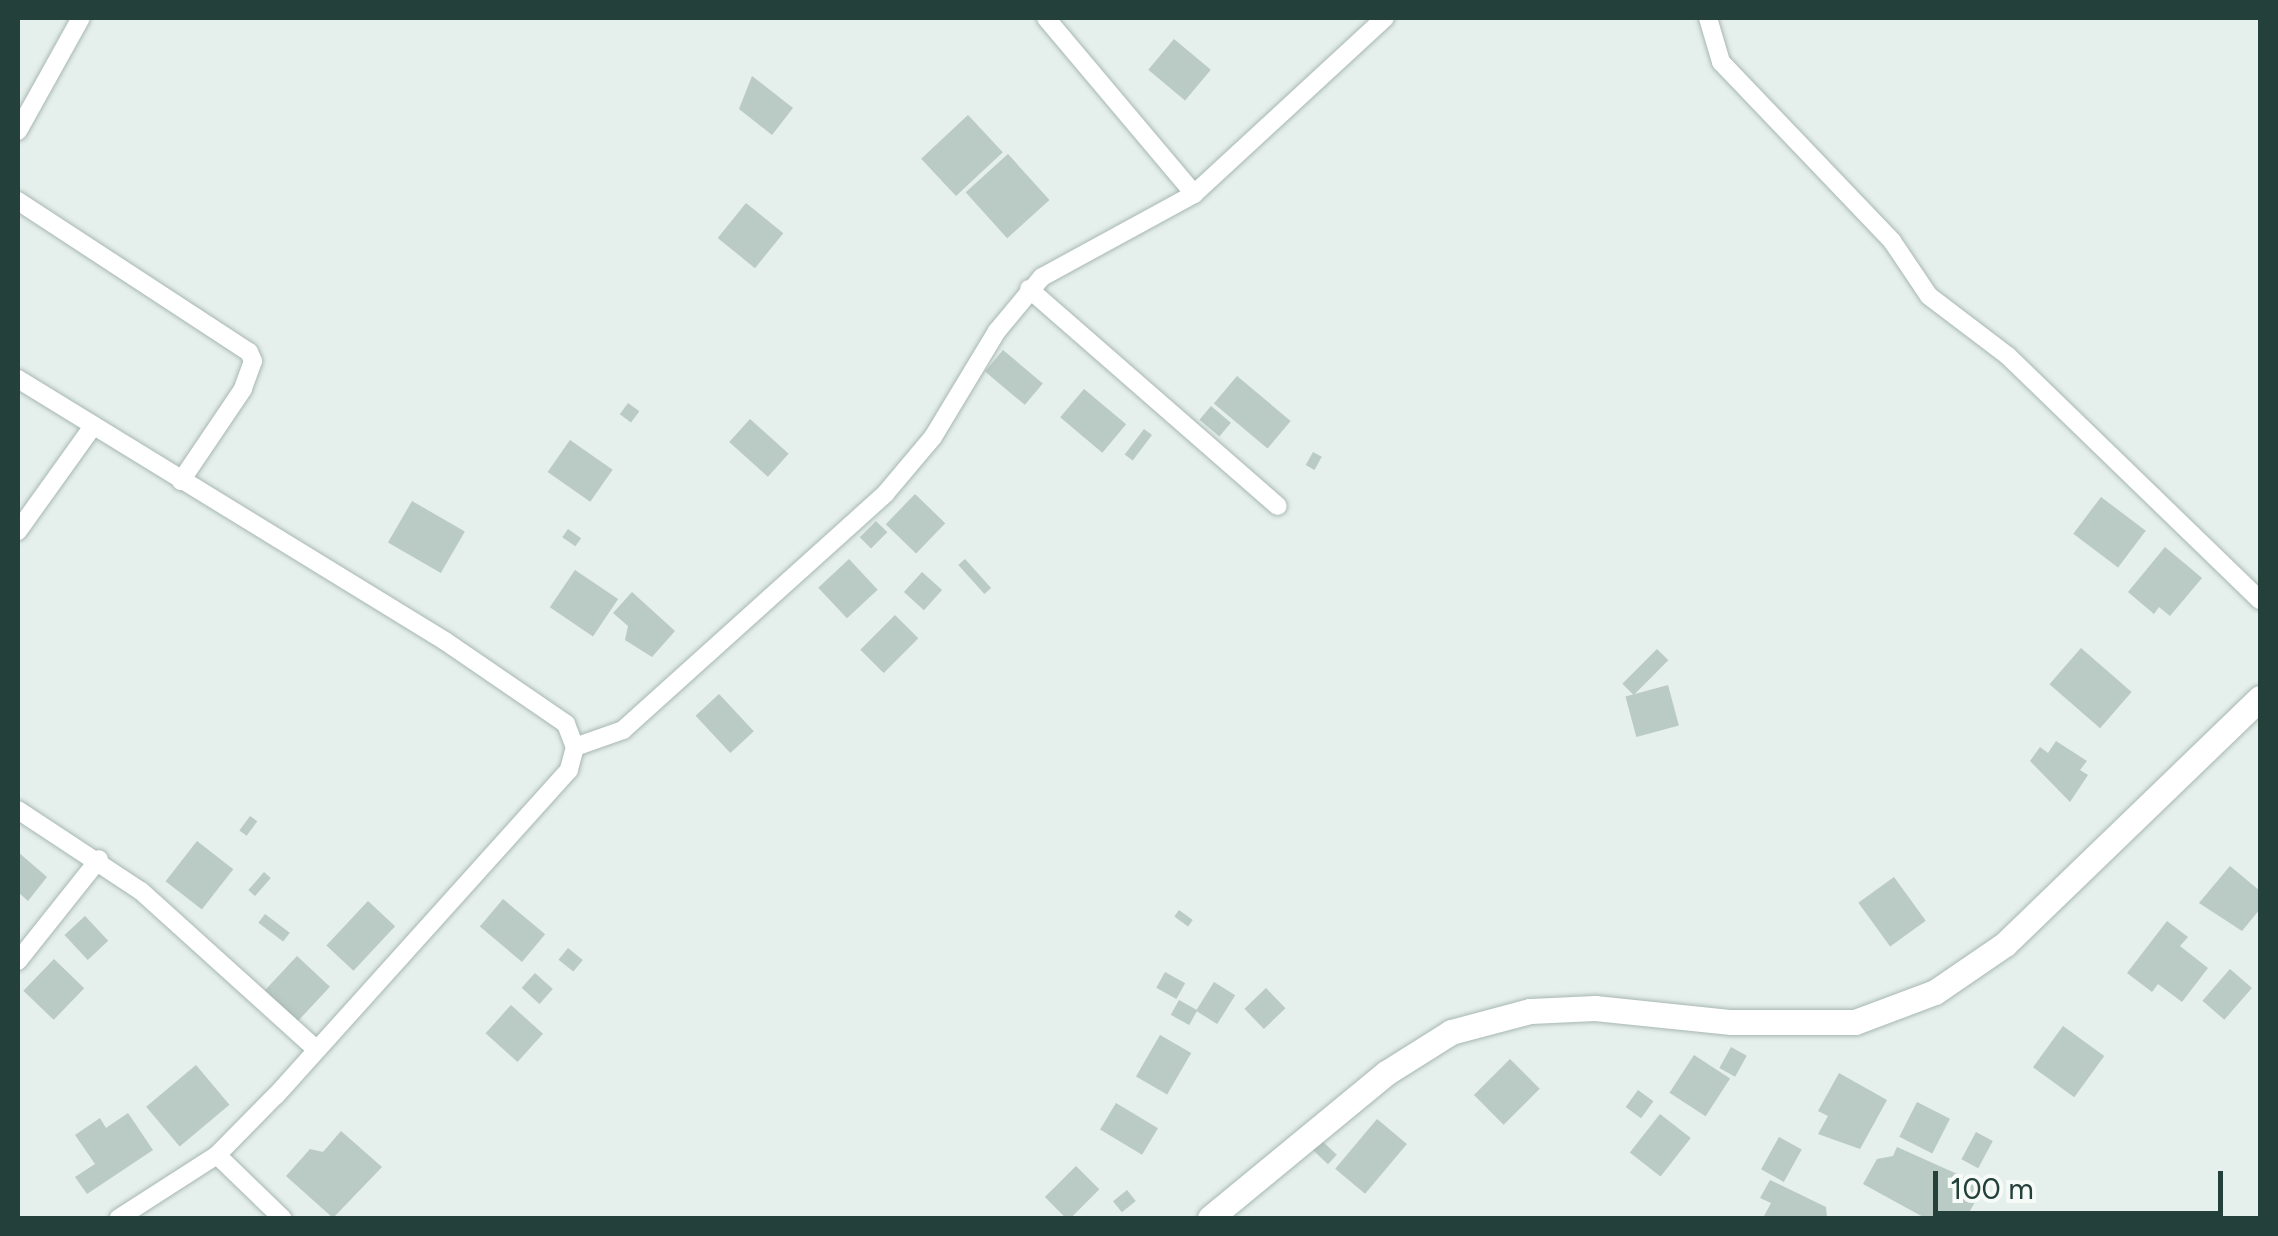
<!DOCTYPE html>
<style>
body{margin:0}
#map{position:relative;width:2278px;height:1236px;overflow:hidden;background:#e5efeb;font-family:Figtree,sans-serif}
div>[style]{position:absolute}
.building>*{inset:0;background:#bacac4;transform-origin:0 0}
.roads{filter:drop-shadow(0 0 2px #a7b7b2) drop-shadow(0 0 2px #a7b7b2)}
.street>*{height:18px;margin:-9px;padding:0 9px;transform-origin:9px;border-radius:9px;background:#fff}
.secondary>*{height:25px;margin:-12.5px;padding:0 12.5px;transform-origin:12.5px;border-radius:12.5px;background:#fff}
span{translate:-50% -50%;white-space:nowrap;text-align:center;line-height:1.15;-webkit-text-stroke:8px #f6fbf8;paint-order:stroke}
.frame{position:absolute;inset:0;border:20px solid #23413a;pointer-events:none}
.scale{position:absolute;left:1933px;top:1171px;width:290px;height:45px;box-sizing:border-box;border:5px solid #23413a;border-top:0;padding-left:12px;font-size:30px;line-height:35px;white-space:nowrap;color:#23413a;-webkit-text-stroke:8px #f6fbf8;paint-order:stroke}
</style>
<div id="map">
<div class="building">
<div style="left:1174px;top:39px;width:48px;height:40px;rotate:40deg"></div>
<div style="clip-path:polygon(752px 76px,793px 108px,772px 135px,739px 109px)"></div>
<div style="left:968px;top:115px;width:51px;height:64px;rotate:47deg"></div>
<div style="left:1008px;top:154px;width:62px;height:57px;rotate:48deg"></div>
<div style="left:746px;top:203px;width:48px;height:45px;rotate:39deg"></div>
<div style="left:1003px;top:350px;width:52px;height:28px;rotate:40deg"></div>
<div style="left:1237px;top:376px;width:70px;height:36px;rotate:40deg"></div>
<div style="left:1084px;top:389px;width:55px;height:37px;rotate:40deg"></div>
<div style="left:628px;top:403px;width:14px;height:14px;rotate:36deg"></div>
<div style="left:1211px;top:406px;width:26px;height:18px;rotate:40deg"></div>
<div style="left:750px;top:419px;width:52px;height:31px;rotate:42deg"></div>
<div style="left:1144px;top:429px;width:10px;height:32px;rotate:37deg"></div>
<div style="left:570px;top:440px;width:52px;height:39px;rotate:35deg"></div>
<div style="left:1313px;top:452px;width:10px;height:15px;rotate:29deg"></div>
<div style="left:915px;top:494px;width:42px;height:42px;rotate:44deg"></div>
<div style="left:2101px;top:497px;width:56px;height:46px;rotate:37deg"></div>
<div style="left:412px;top:501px;width:61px;height:48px;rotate:30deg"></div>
<div style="left:876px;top:521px;width:16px;height:23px;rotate:45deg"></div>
<div style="left:568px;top:529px;width:16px;height:10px;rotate:35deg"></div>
<div style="clip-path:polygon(2165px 547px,2202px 578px,2170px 616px,2159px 607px,2154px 614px,2128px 592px)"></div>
<div style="left:849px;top:559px;width:42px;height:42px;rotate:47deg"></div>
<div style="left:965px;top:559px;width:39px;height:9px;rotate:48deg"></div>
<div style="left:575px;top:570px;width:52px;height:45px;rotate:34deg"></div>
<div style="left:922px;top:572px;width:27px;height:27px;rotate:42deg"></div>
<div style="clip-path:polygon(632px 592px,675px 631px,652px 657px,625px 640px,628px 626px,613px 613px)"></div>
<div style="left:895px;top:615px;width:33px;height:49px;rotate:45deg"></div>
<div style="left:2081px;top:648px;width:67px;height:48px;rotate:41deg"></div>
<div style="left:1657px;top:649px;width:16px;height:49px;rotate:45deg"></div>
<div style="left:1668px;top:685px;width:42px;height:44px;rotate:75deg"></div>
<div style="left:719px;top:694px;width:51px;height:32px;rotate:47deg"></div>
<div style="clip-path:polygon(2056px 741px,2087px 761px,2080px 770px,2088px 775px,2070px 802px,2030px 761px,2040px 747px,2048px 753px)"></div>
<div style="left:250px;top:816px;width:9px;height:18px;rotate:36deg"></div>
<div style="left:197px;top:841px;width:46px;height:51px;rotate:38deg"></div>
<div style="clip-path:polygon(18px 852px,47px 877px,28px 901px,18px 892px)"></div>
<div style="clip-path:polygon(2230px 866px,2260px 891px,2260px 909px,2242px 931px,2199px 903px)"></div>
<div style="left:264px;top:872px;width:9px;height:24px;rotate:41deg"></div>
<div style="left:1894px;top:877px;width:54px;height:44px;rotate:54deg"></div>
<div style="left:503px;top:899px;width:55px;height:36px;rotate:40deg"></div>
<div style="left:368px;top:901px;width:37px;height:61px;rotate:43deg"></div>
<div style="left:1179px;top:910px;width:17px;height:8px;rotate:36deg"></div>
<div style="left:265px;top:914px;width:31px;height:11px;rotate:37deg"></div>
<div style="left:85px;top:916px;width:34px;height:28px;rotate:47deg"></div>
<div style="clip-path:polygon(2167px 921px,2188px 937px,2180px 946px,2208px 968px,2182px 1002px,2158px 984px,2152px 992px,2127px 973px)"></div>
<div style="left:568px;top:948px;width:19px;height:15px;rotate:39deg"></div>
<div style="left:297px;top:956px;width:45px;height:50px;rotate:43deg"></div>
<div style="left:54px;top:959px;width:42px;height:44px;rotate:44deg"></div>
<div style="left:2230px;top:969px;width:29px;height:42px;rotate:41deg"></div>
<div style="left:1165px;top:972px;width:23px;height:18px;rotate:29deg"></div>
<div style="left:535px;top:973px;width:24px;height:20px;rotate:42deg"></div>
<div style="left:1214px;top:982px;width:25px;height:34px;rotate:32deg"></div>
<div style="left:1266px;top:988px;width:28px;height:30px;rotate:46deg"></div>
<div style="left:1179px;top:1000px;width:21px;height:17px;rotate:29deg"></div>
<div style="left:511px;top:1005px;width:43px;height:38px;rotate:42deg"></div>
<div style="left:2063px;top:1026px;width:51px;height:51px;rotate:36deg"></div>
<div style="left:1160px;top:1035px;width:36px;height:48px;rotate:30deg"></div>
<div style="left:1731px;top:1047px;width:18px;height:24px;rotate:29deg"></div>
<div style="left:1694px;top:1055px;width:43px;height:45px;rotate:33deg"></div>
<div style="left:1510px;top:1059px;width:42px;height:51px;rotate:45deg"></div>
<div style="left:196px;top:1065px;width:52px;height:65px;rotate:50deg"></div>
<div style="clip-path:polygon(1839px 1073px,1887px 1100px,1860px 1149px,1818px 1134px,1828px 1116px,1818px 1111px)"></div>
<div style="left:1638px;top:1090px;width:19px;height:21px;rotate:36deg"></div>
<div style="left:1917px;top:1102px;width:37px;height:39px;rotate:27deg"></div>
<div style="left:1116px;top:1103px;width:49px;height:31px;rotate:31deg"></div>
<div style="clip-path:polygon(128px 1113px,153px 1150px,87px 1194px,75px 1177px,95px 1164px,75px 1135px,100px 1118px,106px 1128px)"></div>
<div style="left:1660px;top:1114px;width:39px;height:49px;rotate:38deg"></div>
<div style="left:1377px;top:1119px;width:39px;height:65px;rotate:40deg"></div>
<div style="clip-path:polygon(341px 1131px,382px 1167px,333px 1218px,286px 1176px,310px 1149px,323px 1152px)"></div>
<div style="left:1976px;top:1132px;width:19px;height:31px;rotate:28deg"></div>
<div style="left:1779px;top:1137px;width:26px;height:37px;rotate:29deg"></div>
<div style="left:1320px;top:1139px;width:23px;height:13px;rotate:43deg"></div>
<div style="clip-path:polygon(1897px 1147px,1984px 1186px,1966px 1218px,1925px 1218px,1863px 1184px,1877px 1159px,1893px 1156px)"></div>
<div style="left:1076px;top:1166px;width:33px;height:44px;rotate:45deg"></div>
<div style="clip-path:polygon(1770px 1180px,1826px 1207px,1827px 1218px,1763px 1218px,1771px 1203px,1760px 1198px)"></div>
<div style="left:1127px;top:1190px;width:14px;height:18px;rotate:51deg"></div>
</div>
<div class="roads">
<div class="street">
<div style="left:1046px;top:18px;width:230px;rotate:49.9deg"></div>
<div style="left:1708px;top:18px;width:46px;rotate:73.5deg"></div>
<div style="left:1721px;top:62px;width:248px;rotate:46.3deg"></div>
<div style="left:1892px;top:241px;width:66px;rotate:56.1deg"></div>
<div style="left:1929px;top:296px;width:99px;rotate:37.2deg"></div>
<div style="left:2008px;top:356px;width:351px;rotate:44.1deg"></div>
<div style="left:18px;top:131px;width:129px;rotate:-60.9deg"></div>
<div style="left:18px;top:201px;width:276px;rotate:33.2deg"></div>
<div style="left:249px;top:352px;width:10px;rotate:66deg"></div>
<div style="left:253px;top:361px;width:30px;rotate:110deg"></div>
<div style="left:243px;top:389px;width:111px;rotate:124deg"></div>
<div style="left:1029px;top:289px;width:330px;rotate:41.1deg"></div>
<div style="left:18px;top:379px;width:501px;rotate:31.53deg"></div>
<div style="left:445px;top:641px;width:147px;rotate:34.4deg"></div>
<div style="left:566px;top:724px;width:25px;rotate:69deg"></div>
<div style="left:575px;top:747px;width:24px;rotate:105deg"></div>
<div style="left:569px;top:770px;width:438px;rotate:132deg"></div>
<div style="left:276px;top:1095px;width:84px;rotate:134.5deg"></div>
<div style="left:217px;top:1155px;width:117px;rotate:147.3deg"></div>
<div style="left:18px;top:531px;width:130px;rotate:-54.4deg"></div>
<div style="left:575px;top:747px;width:51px;rotate:-19.5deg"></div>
<div style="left:623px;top:730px;width:353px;rotate:-42deg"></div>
<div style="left:885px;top:494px;width:75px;rotate:-49.9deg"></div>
<div style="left:933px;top:437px;width:124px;rotate:-58.9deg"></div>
<div style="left:997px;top:331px;width:70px;rotate:-50.2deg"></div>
<div style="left:1042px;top:277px;width:173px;rotate:-28.6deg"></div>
<div style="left:1194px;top:194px;width:260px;rotate:-42.7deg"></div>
<div style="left:18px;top:810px;width:147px;rotate:33.4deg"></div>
<div style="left:141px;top:891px;width:236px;rotate:42.1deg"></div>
<div style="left:18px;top:961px;width:130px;rotate:-51.5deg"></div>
<div style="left:217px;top:1155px;width:91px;rotate:44.1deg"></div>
</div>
<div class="secondary">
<div style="left:1210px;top:1218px;width:228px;rotate:-39.5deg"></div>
<div style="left:1386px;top:1073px;width:77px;rotate:-32.2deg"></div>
<div style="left:1451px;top:1032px;width:82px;rotate:-14.9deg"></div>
<div style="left:1530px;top:1011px;width:65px;rotate:-2.6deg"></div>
<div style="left:1595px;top:1008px;width:137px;rotate:5.9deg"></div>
<div style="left:1731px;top:1022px;width:124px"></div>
<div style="left:1855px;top:1022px;width:85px;rotate:-20.6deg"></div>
<div style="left:1935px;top:992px;width:85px;rotate:-34.4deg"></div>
<div style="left:2005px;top:944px;width:354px;rotate:-44deg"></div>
</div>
</div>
<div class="frame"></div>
<div class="scale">100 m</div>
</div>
